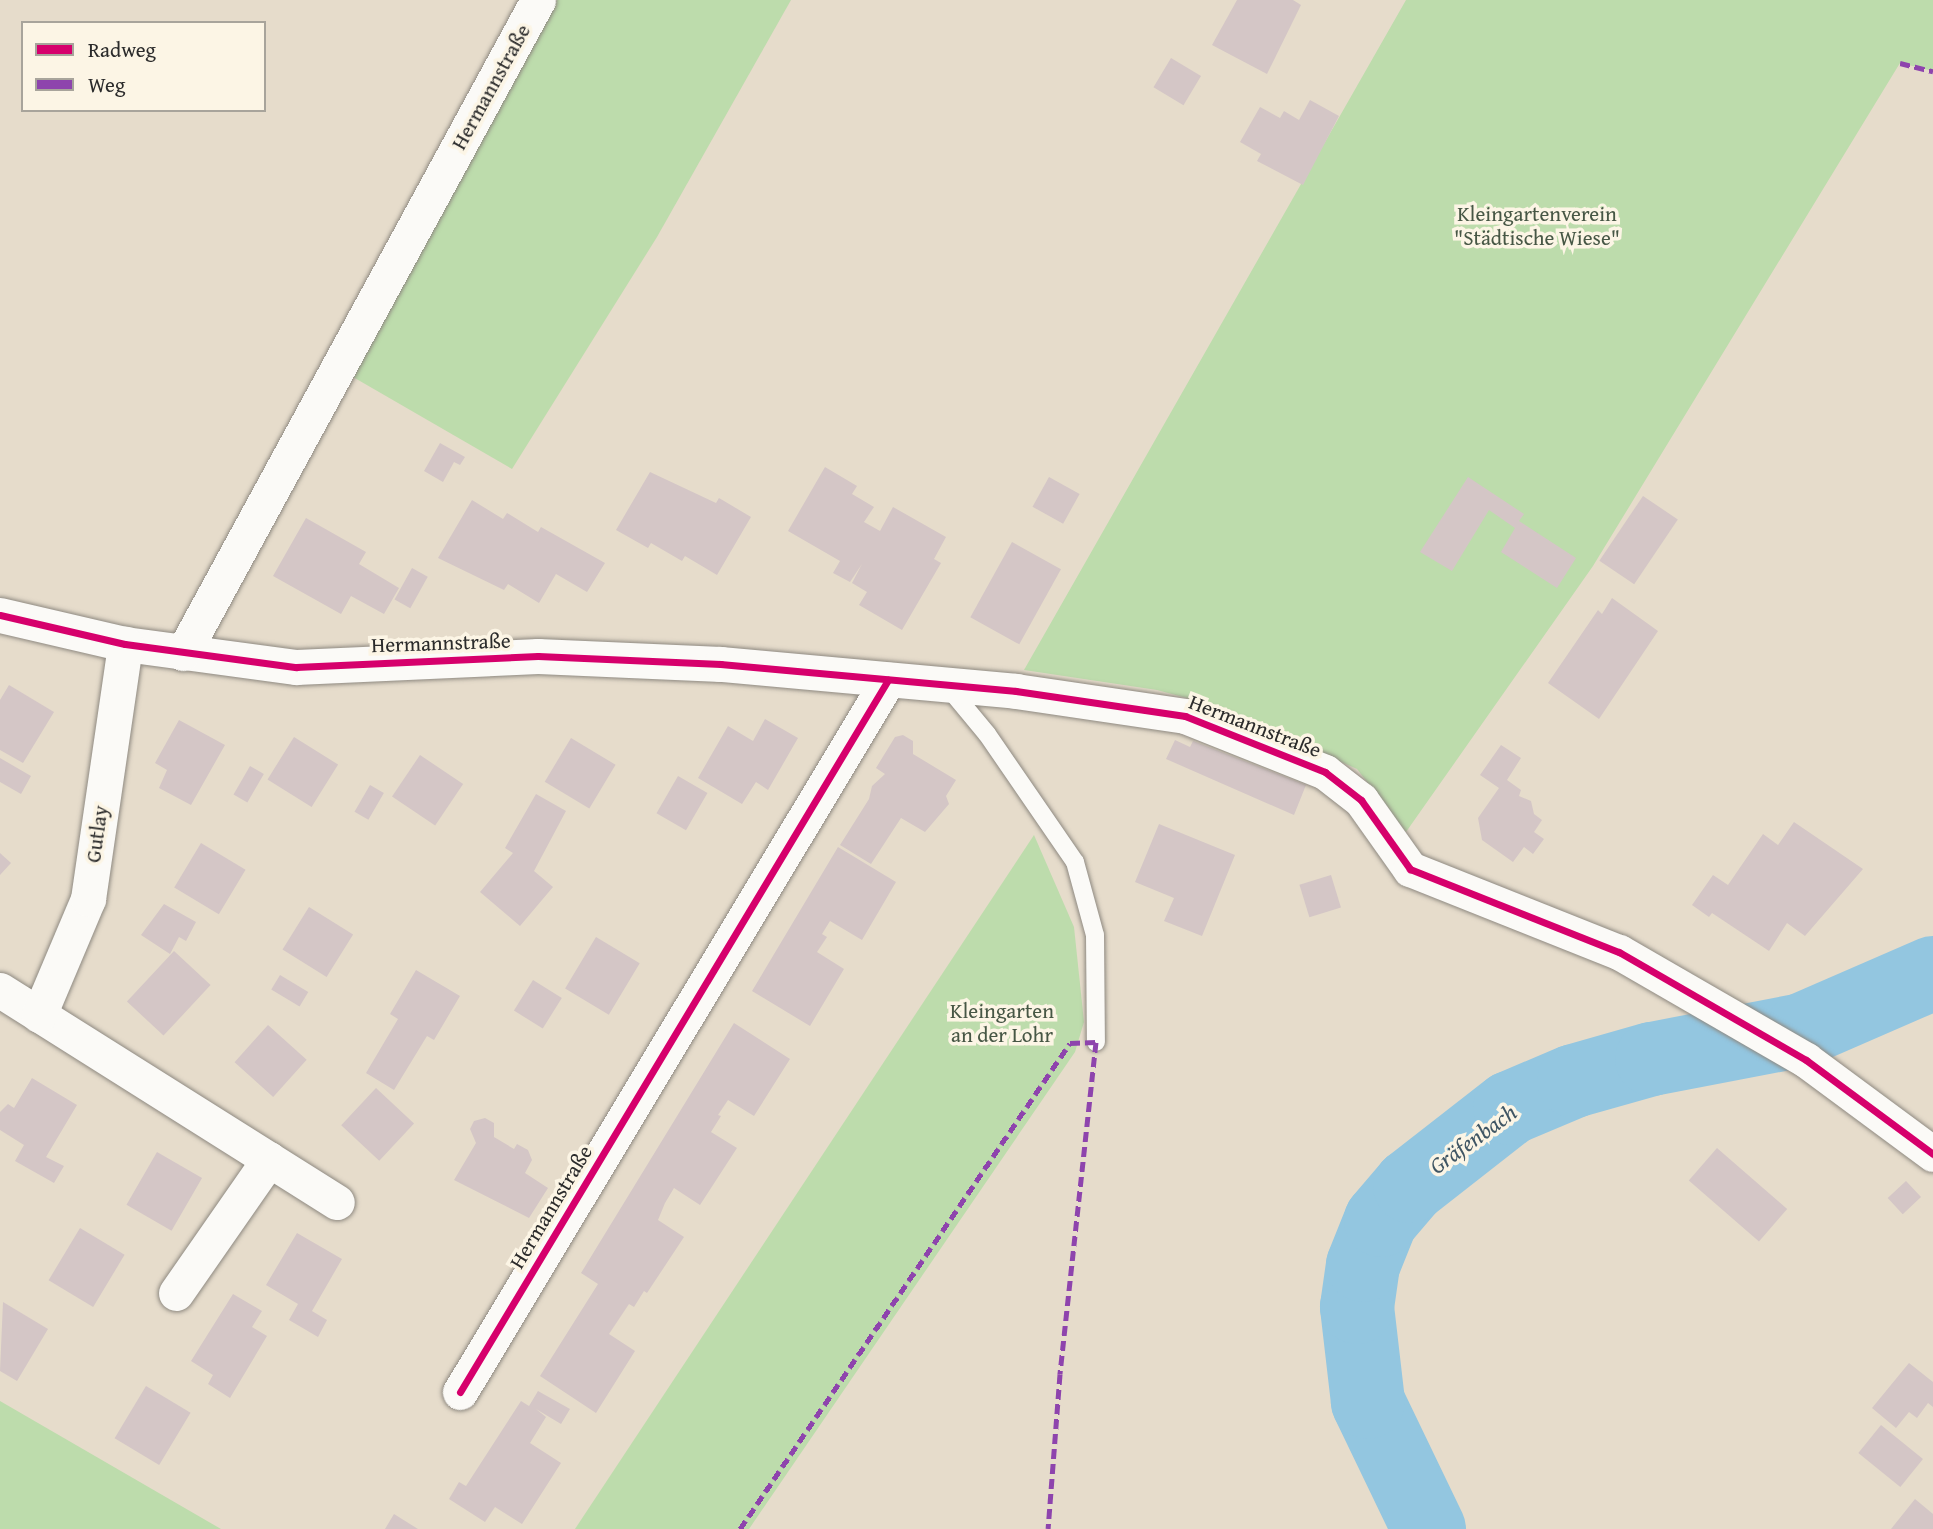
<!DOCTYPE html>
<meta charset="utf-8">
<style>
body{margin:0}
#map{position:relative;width:1933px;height:1529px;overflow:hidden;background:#e6dccb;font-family:"Gentium Book Plus",serif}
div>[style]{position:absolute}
.green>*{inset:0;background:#bddcac}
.river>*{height:74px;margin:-37px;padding:0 37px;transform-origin:37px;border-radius:37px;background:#93c6e0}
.building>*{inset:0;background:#d4c6c6;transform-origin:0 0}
.roads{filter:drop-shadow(0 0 2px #8e8981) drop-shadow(0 0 2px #8e8981)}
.service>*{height:18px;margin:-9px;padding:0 9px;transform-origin:9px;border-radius:9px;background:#fbfaf7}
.minor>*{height:35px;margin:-17.5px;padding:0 17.5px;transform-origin:17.5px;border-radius:17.5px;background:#fbfaf7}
.quiet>*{height:5px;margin-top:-2.5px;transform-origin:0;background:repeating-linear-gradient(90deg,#8e44ad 0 10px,transparent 0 15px)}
.cycleway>*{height:7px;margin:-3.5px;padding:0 3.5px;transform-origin:3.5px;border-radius:3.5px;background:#d6006c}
span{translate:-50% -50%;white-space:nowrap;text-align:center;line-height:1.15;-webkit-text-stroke:7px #fcf5e5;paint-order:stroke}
.street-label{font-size:21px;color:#2b2b2b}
.park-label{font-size:21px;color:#475745}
.water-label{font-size:23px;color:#405664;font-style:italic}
.legend{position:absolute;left:21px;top:21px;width:245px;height:91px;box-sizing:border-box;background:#fcf5e5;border:2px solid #a8a49b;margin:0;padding:9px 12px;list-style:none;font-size:21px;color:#2b2b2b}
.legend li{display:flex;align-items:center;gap:14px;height:35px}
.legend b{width:35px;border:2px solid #a8a49b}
</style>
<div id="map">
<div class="green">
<div style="clip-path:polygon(557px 0,791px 0,657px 237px,512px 469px,353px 377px)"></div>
<div style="clip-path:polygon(1406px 0,1933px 0,1933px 71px,1900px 63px,1593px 566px,1406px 832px,1357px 769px,1216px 706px,1157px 690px,1024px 670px)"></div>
<div style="clip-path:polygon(1034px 835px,1074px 927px,1084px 1022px,1075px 1052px,749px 1529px,575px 1529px)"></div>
<div style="clip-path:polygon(0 1401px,221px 1529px,0 1529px)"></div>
</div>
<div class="river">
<div style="left:1429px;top:1529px;width:141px;rotate:-115.7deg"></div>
<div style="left:1368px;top:1402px;width:96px;rotate:-96.6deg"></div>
<div style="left:1357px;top:1307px;width:42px;rotate:-81.9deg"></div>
<div style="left:1363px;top:1265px;width:48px;rotate:-68.2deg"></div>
<div style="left:1381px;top:1220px;width:45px;rotate:-49.5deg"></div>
<div style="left:1410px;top:1186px;width:127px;rotate:-38deg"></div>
<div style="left:1510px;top:1108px;width:69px;rotate:-22.9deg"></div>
<div style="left:1574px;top:1081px;width:81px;rotate:-15.8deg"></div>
<div style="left:1652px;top:1059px;width:153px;rotate:-10.9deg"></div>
<div style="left:1802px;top:1030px;width:143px;rotate:-23.5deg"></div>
</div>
<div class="building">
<div style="clip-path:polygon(1237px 0,1293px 0,1301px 5px,1267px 74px,1212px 45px)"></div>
<div style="left:1171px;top:58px;width:35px;height:34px;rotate:31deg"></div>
<div style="clip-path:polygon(1310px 100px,1339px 116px,1303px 185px,1257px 161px,1261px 154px,1240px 142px,1260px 107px,1280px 118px,1284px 111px,1299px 120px)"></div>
<div style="clip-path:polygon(440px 443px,465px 457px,460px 465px,454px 462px,443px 482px,424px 471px)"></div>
<div style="clip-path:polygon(825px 467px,857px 486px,852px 494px,874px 507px,864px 522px,880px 531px,893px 507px,946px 537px,934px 559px,941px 563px,902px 630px,859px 605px,867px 592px,852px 583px,862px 564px,850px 582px,833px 573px,840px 561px,788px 531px)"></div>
<div style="clip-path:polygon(650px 472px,716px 503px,719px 498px,751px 517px,717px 575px,685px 556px,682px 561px,651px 543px,648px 548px,616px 530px)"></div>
<div style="left:1049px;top:477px;width:35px;height:34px;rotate:29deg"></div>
<div style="clip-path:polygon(1468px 477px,1524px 514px,1519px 521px,1576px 558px,1557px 588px,1501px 552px,1515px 528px,1489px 510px,1452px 571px,1420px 552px)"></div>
<div style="left:1643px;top:496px;width:42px;height:78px;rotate:34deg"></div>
<div style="clip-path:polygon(472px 500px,503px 519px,507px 513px,538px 532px,541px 527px,605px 563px,587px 592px,556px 574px,539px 603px,508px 584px,504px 590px,438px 558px)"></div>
<div style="clip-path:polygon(306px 518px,366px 552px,359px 564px,399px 588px,384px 614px,351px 596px,341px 614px,273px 576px)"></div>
<div style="left:1012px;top:542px;width:56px;height:86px;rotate:29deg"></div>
<div style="left:412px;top:568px;width:18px;height:36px;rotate:29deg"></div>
<div style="clip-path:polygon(1612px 598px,1658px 631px,1599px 719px,1548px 683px,1598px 610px,1602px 614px)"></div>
<div style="clip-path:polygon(9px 685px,54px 712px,23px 763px,0 750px,0 700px)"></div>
<div style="clip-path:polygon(765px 719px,798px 738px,768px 790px,756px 782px,742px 804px,698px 778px,728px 726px,753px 741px)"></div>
<div style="clip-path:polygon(179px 720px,225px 745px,191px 805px,159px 788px,167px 770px,155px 763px)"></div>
<div style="clip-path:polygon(903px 735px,913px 741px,913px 754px,956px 780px,946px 796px,949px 804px,925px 832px,901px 818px,871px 864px,840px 845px,869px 799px,872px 786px,885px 774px,876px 768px,895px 737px)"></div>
<div style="left:294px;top:737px;width:52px;height:50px;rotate:32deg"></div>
<div style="left:571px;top:738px;width:52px;height:51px;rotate:31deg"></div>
<div style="clip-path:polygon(1175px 740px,1190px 747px,1193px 741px,1306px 785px,1294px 815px,1166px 759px)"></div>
<div style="clip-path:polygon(1501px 745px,1521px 758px,1507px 780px,1521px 790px,1519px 796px,1531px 801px,1534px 814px,1542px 820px,1534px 832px,1544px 839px,1533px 854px,1524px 847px,1513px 862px,1482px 840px,1478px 818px,1499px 788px,1480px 775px)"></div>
<div style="left:420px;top:755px;width:52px;height:50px;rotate:34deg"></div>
<div style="clip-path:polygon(0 758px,31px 776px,21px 794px,0 782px)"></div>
<div style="left:250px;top:766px;width:16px;height:33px;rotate:30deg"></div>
<div style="left:678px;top:776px;width:34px;height:43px;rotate:30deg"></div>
<div style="left:370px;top:785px;width:16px;height:31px;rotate:30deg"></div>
<div style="clip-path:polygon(536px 794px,566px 811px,534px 871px,553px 887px,520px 926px,480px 892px,513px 853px,505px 848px)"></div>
<div style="clip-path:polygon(1794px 822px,1863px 869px,1805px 936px,1787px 923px,1769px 951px,1712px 913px,1709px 917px,1692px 905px,1713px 875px,1728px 885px,1763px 834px,1778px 845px)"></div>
<div style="clip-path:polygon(1159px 824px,1235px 855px,1202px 936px,1164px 921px,1174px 898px,1135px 882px)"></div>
<div style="left:201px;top:843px;width:52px;height:52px;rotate:31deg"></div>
<div style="clip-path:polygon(838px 847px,896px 882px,862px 940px,830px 921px,822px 934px,827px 937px,817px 952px,844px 969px,810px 1026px,752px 991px)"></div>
<div style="clip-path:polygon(0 853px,11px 863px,0 875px)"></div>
<div style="left:1331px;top:875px;width:34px;height:33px;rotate:73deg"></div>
<div style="clip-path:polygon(164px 904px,196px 922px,186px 941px,179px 937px,170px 954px,141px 935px)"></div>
<div style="left:309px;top:907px;width:52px;height:50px;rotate:32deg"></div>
<div style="left:596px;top:937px;width:51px;height:60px;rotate:31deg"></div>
<div style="left:174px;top:951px;width:50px;height:69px;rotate:43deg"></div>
<div style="clip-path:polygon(416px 970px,460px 996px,434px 1040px,427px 1036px,394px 1090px,366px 1073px,398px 1019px,390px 1014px)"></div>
<div style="left:280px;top:975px;width:33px;height:17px;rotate:31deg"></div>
<div style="left:533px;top:980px;width:34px;height:36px;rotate:32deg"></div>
<div style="clip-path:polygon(734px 1023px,790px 1059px,754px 1116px,728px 1100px,718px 1115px,721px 1116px,711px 1132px,737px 1148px,700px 1205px,674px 1188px,665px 1203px,658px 1220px,684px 1237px,647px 1293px,644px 1291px,634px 1307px,629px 1304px,609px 1334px,635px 1351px,596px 1413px,540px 1376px,598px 1284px,581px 1273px)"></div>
<div style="left:268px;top:1025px;width:52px;height:50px;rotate:42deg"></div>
<div style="clip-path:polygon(32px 1078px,77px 1105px,46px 1157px,64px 1166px,54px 1183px,15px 1161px,24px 1145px,0 1130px,0 1112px,8px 1104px,14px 1108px)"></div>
<div style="left:376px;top:1088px;width:52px;height:51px;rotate:43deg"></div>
<div style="clip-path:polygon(485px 1118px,494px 1123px,494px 1137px,514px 1149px,517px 1144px,528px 1150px,532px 1160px,525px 1173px,548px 1188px,529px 1218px,454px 1180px,476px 1143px,470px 1129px,474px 1121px)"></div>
<div style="left:1717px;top:1148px;width:93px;height:43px;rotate:41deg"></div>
<div style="left:157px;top:1152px;width:52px;height:61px;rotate:30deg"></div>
<div style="left:1906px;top:1181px;width:22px;height:25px;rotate:47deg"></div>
<div style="left:80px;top:1228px;width:52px;height:61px;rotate:31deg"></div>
<div style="clip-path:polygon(297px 1233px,342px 1259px,312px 1311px,327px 1320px,318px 1337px,289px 1320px,298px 1304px,266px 1285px)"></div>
<div style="clip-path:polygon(233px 1294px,262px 1311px,252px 1327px,267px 1336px,230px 1398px,208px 1384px,213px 1375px,191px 1361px)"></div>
<div style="clip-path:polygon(3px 1302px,48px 1329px,17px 1381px,0 1371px)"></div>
<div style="clip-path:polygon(1909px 1363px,1933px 1382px,1933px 1407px,1928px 1403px,1917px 1418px,1909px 1412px,1896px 1428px,1872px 1408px)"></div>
<div style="left:146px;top:1386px;width:52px;height:61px;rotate:31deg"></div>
<div style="clip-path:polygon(538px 1391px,570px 1409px,561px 1424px,536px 1409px,546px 1417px,530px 1443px,561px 1463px,522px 1524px,495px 1507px,485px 1522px,449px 1499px,459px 1482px,466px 1486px,521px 1401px,529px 1406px)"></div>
<div style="left:1881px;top:1425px;width:54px;height:36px;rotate:39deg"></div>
<div style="clip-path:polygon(1915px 1499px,1933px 1514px,1933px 1529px,1891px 1529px)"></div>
<div style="clip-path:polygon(394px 1514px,418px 1529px,385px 1529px)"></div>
</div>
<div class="roads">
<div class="service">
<div style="left:948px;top:687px;width:61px;rotate:50.3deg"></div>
<div style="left:987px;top:734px;width:155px;rotate:55.5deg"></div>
<div style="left:1075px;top:862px;width:76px;rotate:74.7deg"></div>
<div style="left:1095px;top:935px;width:107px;rotate:89.5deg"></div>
</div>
<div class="minor">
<div style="left:0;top:615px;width:128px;rotate:13.1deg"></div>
<div style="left:125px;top:644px;width:173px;rotate:7.7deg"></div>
<div style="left:296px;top:667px;width:242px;rotate:-2.6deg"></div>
<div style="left:538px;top:656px;width:183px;rotate:2.5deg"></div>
<div style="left:721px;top:664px;width:296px;rotate:5.2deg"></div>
<div style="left:1016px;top:691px;width:171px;rotate:8.4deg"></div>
<div style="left:1185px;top:716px;width:151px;rotate:21.8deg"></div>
<div style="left:1325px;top:772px;width:46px;rotate:37.9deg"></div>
<div style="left:1361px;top:800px;width:85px;rotate:54.6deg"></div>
<div style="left:1410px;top:869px;width:225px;rotate:21.7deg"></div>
<div style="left:1619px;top:952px;width:216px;rotate:30deg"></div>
<div style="left:1806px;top:1060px;width:158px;rotate:36.5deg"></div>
<div style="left:183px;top:653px;width:743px;rotate:-61.47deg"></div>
<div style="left:0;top:990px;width:398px;rotate:32.2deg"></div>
<div style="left:39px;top:1015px;width:126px;rotate:-67.1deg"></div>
<div style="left:88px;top:899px;width:258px;rotate:-81.7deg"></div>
<div style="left:176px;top:1293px;width:163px;rotate:-55.2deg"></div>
<div style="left:460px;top:1392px;width:831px;rotate:-58.99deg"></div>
</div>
</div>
<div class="quiet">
<div style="left:1900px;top:63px;width:34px;rotate:14deg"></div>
<div style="left:740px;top:1529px;width:587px;rotate:-55.82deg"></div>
<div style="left:1070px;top:1043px;width:26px;rotate:-2deg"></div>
<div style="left:1096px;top:1042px;width:334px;rotate:96.2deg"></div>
<div style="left:1060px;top:1374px;width:155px;rotate:94.4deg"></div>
</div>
<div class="cycleway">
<div style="left:0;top:615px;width:128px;rotate:13.1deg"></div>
<div style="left:125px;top:644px;width:173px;rotate:7.7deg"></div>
<div style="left:296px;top:667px;width:242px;rotate:-2.6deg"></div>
<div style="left:538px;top:656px;width:183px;rotate:2.5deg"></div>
<div style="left:721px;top:664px;width:296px;rotate:5.2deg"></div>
<div style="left:1016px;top:691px;width:171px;rotate:8.4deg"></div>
<div style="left:1185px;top:716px;width:151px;rotate:21.8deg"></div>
<div style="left:1325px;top:772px;width:46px;rotate:37.9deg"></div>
<div style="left:1361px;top:800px;width:85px;rotate:54.6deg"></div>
<div style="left:1410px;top:869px;width:225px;rotate:21.7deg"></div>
<div style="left:1619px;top:952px;width:216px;rotate:30deg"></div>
<div style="left:1806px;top:1060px;width:158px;rotate:36.5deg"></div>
<div style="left:460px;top:1392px;width:831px;rotate:-58.99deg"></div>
</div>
<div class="street-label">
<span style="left:491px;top:87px;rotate:-61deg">Hermannstraße</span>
<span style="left:441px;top:643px;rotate:-2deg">Hermannstraße</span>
<span style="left:1255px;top:726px;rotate:21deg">Hermannstraße</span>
<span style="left:97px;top:834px;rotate:-82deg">Gutlay</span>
<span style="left:551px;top:1207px;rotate:-59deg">Hermannstraße</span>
</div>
<div class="park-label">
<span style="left:1537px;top:226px">Kleingartenverein<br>"Städtische Wiese"</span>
<span style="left:1002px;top:1023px">Kleingarten<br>an der Lohr</span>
</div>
<div class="water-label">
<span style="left:1473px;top:1139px;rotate:-36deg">Gräfenbach</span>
</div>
<ul class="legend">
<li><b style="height:9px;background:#d6006c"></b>Radweg</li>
<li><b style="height:9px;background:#8e44ad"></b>Weg</li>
</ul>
</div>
